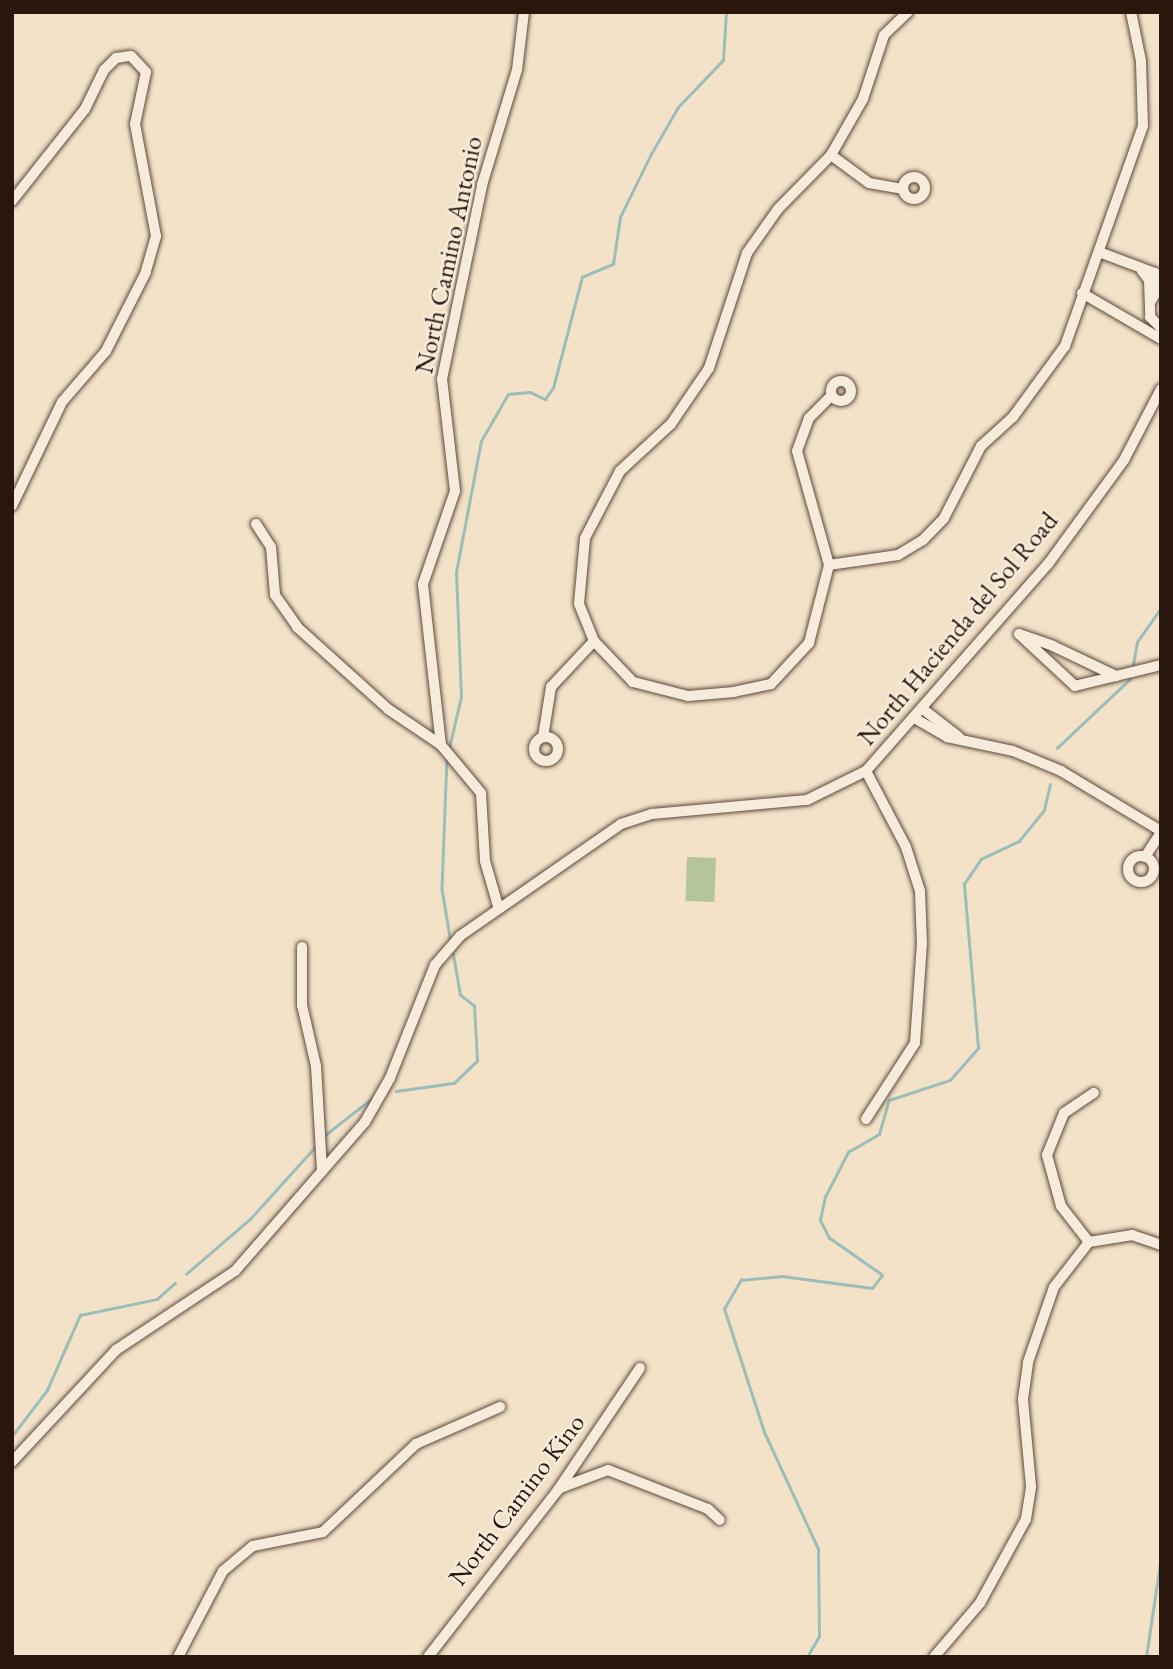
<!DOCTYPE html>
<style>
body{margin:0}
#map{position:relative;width:1173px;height:1669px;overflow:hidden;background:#f3e2c8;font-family:"EB Garamond",serif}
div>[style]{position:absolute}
.green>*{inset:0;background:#b6c499;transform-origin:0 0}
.stream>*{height:2.5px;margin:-1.25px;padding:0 1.25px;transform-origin:1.25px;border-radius:1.25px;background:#9cbdba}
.roads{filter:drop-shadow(0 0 2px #5d493c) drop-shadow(0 0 2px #5d493c)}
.minor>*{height:10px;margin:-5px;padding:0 5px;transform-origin:5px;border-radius:5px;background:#f7ecdb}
.minor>.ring{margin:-5px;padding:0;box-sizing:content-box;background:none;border:10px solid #f7ecdb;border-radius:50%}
span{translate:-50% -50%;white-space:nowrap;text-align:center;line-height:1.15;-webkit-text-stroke:5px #f7ecdb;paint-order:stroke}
.street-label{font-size:26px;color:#2b160e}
.frame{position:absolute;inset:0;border:14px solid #2b160e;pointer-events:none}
</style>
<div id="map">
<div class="green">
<div style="left:687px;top:857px;width:29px;height:44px;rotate:2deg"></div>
</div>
<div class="stream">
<div style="left:1133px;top:665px;width:23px;rotate:-80deg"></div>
<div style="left:1137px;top:642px;width:42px;rotate:-54.8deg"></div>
<div style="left:449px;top:748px;width:52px;rotate:-76.8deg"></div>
<div style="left:461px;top:697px;width:125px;rotate:-92.3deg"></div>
<div style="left:456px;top:572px;width:133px;rotate:-79.2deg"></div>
<div style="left:481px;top:441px;width:54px;rotate:-60.1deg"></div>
<div style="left:508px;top:394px;width:22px;rotate:-5deg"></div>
<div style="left:530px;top:392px;width:17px;rotate:25deg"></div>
<div style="left:545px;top:399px;width:14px;rotate:-54deg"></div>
<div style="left:553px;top:388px;width:115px;rotate:-75.4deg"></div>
<div style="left:582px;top:277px;width:34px;rotate:-23deg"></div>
<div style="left:613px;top:264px;width:48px;rotate:-81.5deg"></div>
<div style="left:620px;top:217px;width:70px;rotate:-63.8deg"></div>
<div style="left:651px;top:154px;width:54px;rotate:-60.1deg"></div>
<div style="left:678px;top:107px;width:65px;rotate:-46.2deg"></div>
<div style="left:723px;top:60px;width:48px;rotate:-86.4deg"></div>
<div style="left:1057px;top:748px;width:100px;rotate:-43.4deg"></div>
<div style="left:447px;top:758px;width:131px;rotate:92.2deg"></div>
<div style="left:442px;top:889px;width:49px;rotate:80.5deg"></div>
<div style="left:396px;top:1091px;width:59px;rotate:-7.9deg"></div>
<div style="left:454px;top:1083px;width:32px;rotate:-44deg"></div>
<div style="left:477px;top:1061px;width:55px;rotate:-93.1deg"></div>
<div style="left:474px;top:1006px;width:18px;rotate:-142deg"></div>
<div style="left:460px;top:995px;width:41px;rotate:-99.9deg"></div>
<div style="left:325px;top:1135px;width:58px;rotate:-38deg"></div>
<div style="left:186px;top:1274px;width:84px;rotate:-40.7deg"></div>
<div style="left:250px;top:1219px;width:98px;rotate:-47.9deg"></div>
<div style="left:12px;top:1436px;width:58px;rotate:-52.7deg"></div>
<div style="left:47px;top:1390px;width:82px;rotate:-66.3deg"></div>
<div style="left:80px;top:1315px;width:79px;rotate:-11.7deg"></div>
<div style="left:157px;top:1299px;width:24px;rotate:-42deg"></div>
<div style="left:807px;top:1657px;width:24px;rotate:-60deg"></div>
<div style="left:819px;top:1636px;width:87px;rotate:-90.7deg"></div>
<div style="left:818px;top:1549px;width:129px;rotate:-114.8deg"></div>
<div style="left:764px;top:1432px;width:129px;rotate:-108deg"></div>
<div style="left:724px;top:1309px;width:34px;rotate:-60deg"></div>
<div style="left:741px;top:1280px;width:41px;rotate:-5.6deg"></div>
<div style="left:782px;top:1276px;width:91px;rotate:7.6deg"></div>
<div style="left:872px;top:1288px;width:16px;rotate:-52deg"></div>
<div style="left:882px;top:1275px;width:65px;rotate:-145.1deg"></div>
<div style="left:829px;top:1238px;width:20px;rotate:-117deg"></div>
<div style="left:820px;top:1220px;width:24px;rotate:-78deg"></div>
<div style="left:825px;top:1197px;width:51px;rotate:-62.9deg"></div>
<div style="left:848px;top:1152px;width:36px;rotate:-30deg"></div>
<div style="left:879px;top:1134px;width:35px;rotate:-74deg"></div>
<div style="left:889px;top:1100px;width:64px;rotate:-18.2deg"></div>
<div style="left:950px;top:1080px;width:43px;rotate:-48.8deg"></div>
<div style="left:978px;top:1048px;width:165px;rotate:-94.9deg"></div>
<div style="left:964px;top:884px;width:30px;rotate:-56deg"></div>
<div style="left:981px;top:859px;width:42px;rotate:-25.3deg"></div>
<div style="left:1019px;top:841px;width:40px;rotate:-51deg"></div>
<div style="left:1044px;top:810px;width:26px;rotate:-77deg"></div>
<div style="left:1146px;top:1657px;width:101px;rotate:-81.5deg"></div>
</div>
<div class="roads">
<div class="minor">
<div style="left:831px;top:155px;width:47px;rotate:36.4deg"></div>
<div style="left:869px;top:183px;width:35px;rotate:10deg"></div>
<div class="ring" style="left:903px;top:177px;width:12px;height:12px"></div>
<div style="left:12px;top:201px;width:117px;rotate:-51.6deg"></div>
<div style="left:85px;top:109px;width:43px;rotate:-64deg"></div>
<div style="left:104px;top:70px;width:17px;rotate:-45deg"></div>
<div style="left:116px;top:58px;width:15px;rotate:-8deg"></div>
<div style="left:131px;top:56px;width:22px;rotate:47deg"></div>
<div style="left:146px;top:72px;width:53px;rotate:101.9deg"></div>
<div style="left:135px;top:124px;width:114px;rotate:79.4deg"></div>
<div style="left:156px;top:236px;width:37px;rotate:106deg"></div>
<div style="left:146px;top:272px;width:89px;rotate:116.9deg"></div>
<div style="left:106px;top:351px;width:67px;rotate:130.8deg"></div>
<div style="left:62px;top:402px;width:115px;rotate:115.7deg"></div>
<div style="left:1099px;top:252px;width:60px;rotate:20.6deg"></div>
<div style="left:1155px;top:273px;width:16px;rotate:79deg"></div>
<div style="left:1158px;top:289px;width:14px;rotate:120deg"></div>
<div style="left:1142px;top:271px;width:11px;rotate:52deg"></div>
<div style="left:1149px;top:280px;width:37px;rotate:88deg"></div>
<div style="left:1150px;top:317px;width:16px;rotate:45deg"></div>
<div style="left:1082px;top:293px;width:91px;rotate:30.2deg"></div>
<div class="ring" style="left:831px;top:381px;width:10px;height:10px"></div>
<div style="left:831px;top:396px;width:31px;rotate:135deg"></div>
<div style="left:809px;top:418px;width:35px;rotate:110deg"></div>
<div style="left:797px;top:451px;width:118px;rotate:74.3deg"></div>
<div style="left:829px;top:565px;width:81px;rotate:104.4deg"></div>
<div style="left:809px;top:643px;width:56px;rotate:132.8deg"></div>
<div style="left:771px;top:684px;width:38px;rotate:168deg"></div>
<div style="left:734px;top:692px;width:46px;rotate:175deg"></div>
<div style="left:688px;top:696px;width:57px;rotate:-165.7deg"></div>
<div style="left:633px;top:682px;width:57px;rotate:-133.6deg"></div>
<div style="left:594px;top:641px;width:40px;rotate:-112deg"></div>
<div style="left:579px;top:604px;width:66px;rotate:-84.8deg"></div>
<div style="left:585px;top:538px;width:76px;rotate:-62.4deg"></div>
<div style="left:620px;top:471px;width:69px;rotate:-42.7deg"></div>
<div style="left:671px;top:424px;width:68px;rotate:-55.8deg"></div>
<div style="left:709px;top:368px;width:121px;rotate:-71.7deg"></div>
<div style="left:747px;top:253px;width:54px;rotate:-54.8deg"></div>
<div style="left:778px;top:209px;width:76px;rotate:-45.5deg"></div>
<div style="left:831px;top:155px;width:64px;rotate:-60.3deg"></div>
<div style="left:863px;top:99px;width:67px;rotate:-71.8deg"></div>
<div style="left:884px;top:35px;width:33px;rotate:-44deg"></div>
<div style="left:256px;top:524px;width:27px;rotate:57deg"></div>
<div style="left:271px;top:547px;width:48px;rotate:85.2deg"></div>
<div style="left:275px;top:595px;width:39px;rotate:55deg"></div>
<div style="left:297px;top:627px;width:122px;rotate:42deg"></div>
<div style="left:388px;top:709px;width:64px;rotate:34.2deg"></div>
<div style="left:829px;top:565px;width:70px;rotate:-8.2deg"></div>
<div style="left:898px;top:555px;width:29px;rotate:-31deg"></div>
<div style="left:923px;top:540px;width:30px;rotate:-46deg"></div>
<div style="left:944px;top:518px;width:81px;rotate:-62.8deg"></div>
<div style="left:981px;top:446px;width:43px;rotate:-42.2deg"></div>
<div style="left:1013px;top:417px;width:88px;rotate:-53.8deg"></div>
<div style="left:1065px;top:346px;width:233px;rotate:-70.5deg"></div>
<div style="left:1143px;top:126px;width:65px;rotate:-91.8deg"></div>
<div style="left:1141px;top:61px;width:50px;rotate:-101.5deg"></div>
<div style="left:1019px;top:634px;width:36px;rotate:19deg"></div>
<div style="left:1053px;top:646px;width:70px;rotate:25.5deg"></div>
<div style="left:1116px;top:676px;width:42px;rotate:166.3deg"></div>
<div style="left:1075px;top:686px;width:76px;rotate:-137.1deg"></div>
<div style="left:1116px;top:676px;width:46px;rotate:-13.7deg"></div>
<div style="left:924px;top:710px;width:44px;rotate:37.6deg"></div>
<div style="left:916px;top:719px;width:36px;rotate:30deg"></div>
<div style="left:947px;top:737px;width:67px;rotate:12deg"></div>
<div style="left:1013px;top:751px;width:52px;rotate:22.6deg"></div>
<div style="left:1061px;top:771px;width:117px;rotate:31deg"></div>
<div style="left:543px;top:737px;width:51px;rotate:-80.9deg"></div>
<div style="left:551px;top:687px;width:63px;rotate:-46.9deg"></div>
<div class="ring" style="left:534px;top:737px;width:14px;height:14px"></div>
<div class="ring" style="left:1128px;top:856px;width:16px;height:16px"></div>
<div style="left:1145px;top:857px;width:30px;rotate:-57deg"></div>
<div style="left:498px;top:906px;width:47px;rotate:-106.1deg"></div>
<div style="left:485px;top:861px;width:68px;rotate:-93.4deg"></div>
<div style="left:481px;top:793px;width:62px;rotate:-129.8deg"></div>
<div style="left:441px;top:745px;width:162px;rotate:-96.4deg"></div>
<div style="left:423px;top:584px;width:98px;rotate:-71deg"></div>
<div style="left:455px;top:491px;width:113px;rotate:-96.6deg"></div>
<div style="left:442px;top:379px;width:198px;rotate:-78.3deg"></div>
<div style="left:482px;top:185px;width:120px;rotate:-73.1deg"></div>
<div style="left:517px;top:70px;width:58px;rotate:-83.1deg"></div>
<div style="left:302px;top:947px;width:58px;rotate:90deg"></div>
<div style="left:302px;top:1005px;width:63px;rotate:77.1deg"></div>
<div style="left:316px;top:1066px;width:105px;rotate:86.7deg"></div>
<div style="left:866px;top:1119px;width:90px;rotate:-57.2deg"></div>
<div style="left:915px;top:1043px;width:99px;rotate:-86deg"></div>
<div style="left:922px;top:944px;width:53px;rotate:-92.2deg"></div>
<div style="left:920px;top:891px;width:46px;rotate:-107.7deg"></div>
<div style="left:906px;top:847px;width:86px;rotate:-117.8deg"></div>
<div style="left:1089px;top:1242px;width:46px;rotate:-127.9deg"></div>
<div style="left:1061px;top:1206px;width:53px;rotate:-105.4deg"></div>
<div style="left:1047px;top:1155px;width:45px;rotate:-68deg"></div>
<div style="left:1064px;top:1113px;width:36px;rotate:-34deg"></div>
<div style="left:12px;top:1462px;width:153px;rotate:-47.1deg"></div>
<div style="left:116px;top:1350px;width:143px;rotate:-33.6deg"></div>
<div style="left:235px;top:1271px;width:198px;rotate:-48.9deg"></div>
<div style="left:365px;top:1122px;width:51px;rotate:-60.4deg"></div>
<div style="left:390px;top:1078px;width:122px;rotate:-68.3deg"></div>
<div style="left:435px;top:965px;width:38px;rotate:-49deg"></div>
<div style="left:460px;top:936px;width:196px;rotate:-34.8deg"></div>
<div style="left:621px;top:824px;width:33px;rotate:-18deg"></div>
<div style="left:652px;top:814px;width:156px;rotate:-5.2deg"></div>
<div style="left:807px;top:800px;width:66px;rotate:-26.2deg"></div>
<div style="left:866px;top:771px;width:276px;rotate:-48.7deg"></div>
<div style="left:1048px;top:564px;width:129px;rotate:-53.8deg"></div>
<div style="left:1124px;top:460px;width:80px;rotate:-62.5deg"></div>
<div style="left:560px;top:1488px;width:51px;rotate:-20.6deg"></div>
<div style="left:608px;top:1470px;width:107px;rotate:21.3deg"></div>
<div style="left:708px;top:1509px;width:16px;rotate:43deg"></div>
<div style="left:178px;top:1657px;width:97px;rotate:-62.4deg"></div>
<div style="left:223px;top:1571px;width:39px;rotate:-40deg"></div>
<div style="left:253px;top:1546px;width:71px;rotate:-11.3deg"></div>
<div style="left:323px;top:1532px;width:128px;rotate:-43.4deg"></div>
<div style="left:416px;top:1444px;width:92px;rotate:-23.8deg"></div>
<div style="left:428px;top:1657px;width:212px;rotate:-52.1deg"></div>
<div style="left:558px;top:1490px;width:147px;rotate:-56.1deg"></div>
<div style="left:934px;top:1657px;width:71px;rotate:-49.6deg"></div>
<div style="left:980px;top:1603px;width:96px;rotate:-61.3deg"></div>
<div style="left:1026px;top:1519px;width:33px;rotate:-81deg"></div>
<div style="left:1031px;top:1486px;width:87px;rotate:-95.3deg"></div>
<div style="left:1023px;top:1399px;width:37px;rotate:-82deg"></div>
<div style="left:1028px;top:1362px;width:79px;rotate:-70.9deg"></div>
<div style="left:1054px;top:1287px;width:57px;rotate:-52.1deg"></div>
<div style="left:1089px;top:1242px;width:44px;rotate:-9.2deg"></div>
<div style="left:1132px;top:1235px;width:31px;rotate:19deg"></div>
</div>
</div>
<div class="street-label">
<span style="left:449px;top:255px;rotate:-78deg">North Camino Antonio</span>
<span style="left:958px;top:629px;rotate:-50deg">North Hacienda del Sol Road</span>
<span style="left:517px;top:1500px;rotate:-53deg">North Camino Kino</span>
</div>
<div class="frame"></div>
</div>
